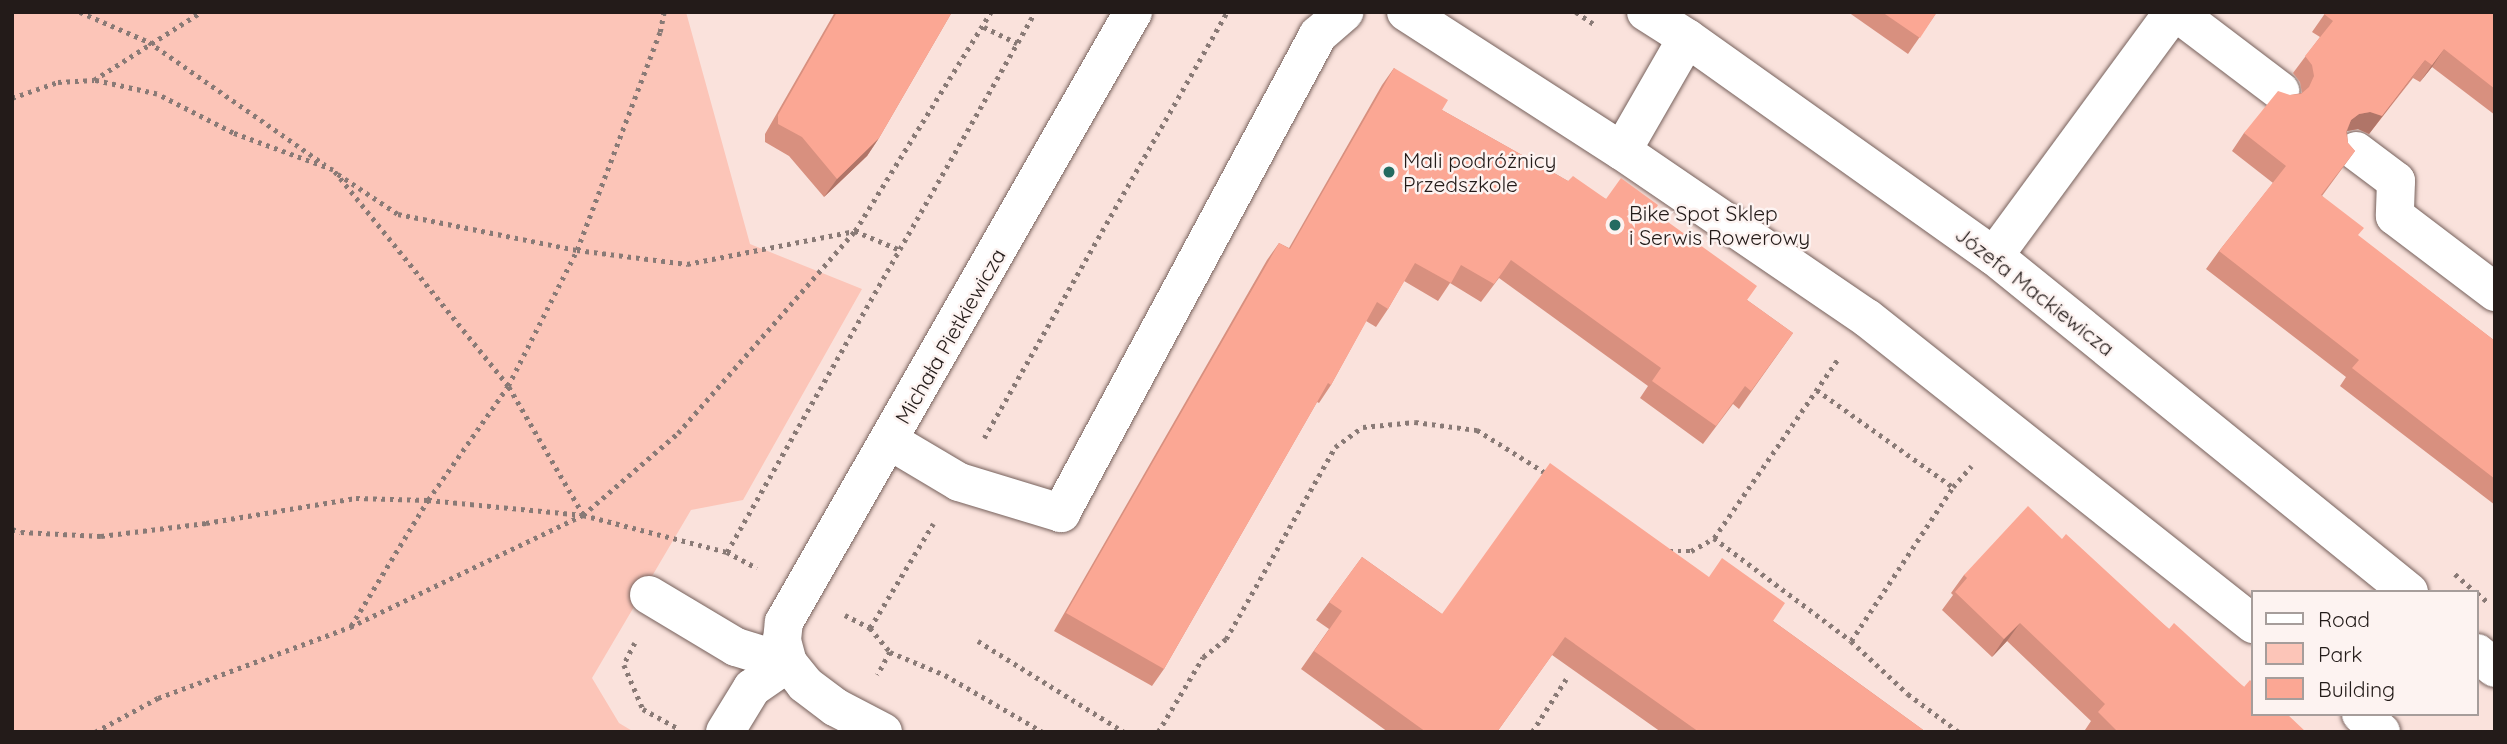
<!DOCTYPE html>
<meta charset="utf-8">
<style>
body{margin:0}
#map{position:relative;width:2507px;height:744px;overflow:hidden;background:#fae2dc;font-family:Quicksand,sans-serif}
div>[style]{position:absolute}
.green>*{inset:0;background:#fcc5b8}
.path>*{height:4.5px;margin-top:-2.25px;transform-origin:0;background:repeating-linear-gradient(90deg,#897a76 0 3.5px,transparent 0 8.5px)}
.roads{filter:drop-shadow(0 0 2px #76615c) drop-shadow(0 0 2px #76615c)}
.minor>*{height:38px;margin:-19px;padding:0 19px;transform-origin:19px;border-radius:19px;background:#fff}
.wall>*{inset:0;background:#d8907f}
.shaded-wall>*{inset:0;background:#b07568}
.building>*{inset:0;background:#fba794}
.dots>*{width:19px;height:19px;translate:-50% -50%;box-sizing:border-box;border:4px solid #fdf3f1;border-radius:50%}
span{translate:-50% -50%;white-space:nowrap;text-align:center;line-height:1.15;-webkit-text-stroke:5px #fdf3f1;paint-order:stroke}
.poi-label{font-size:21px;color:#231b19}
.left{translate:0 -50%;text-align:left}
.street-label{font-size:21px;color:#231b19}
.frame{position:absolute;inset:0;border:14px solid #231b19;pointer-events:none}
.legend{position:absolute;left:2251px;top:590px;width:228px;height:126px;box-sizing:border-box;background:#fdf3f1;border:2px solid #a69d9b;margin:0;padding:9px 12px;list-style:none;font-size:21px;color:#231b19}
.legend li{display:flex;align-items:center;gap:14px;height:35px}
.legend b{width:35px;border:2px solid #a69d9b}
</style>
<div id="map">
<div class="green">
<div style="clip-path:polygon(12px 12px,686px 12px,750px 244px,862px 289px,743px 500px,691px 510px,592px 678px,619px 723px,634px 732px,12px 732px)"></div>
</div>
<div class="path">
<div style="left:80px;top:12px;width:75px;rotate:23.5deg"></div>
<div style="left:149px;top:42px;width:215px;rotate:34.9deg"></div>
<div style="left:1576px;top:12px;width:25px;rotate:34deg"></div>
<div style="left:984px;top:27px;width:37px;rotate:26deg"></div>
<div style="left:12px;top:98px;width:49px;rotate:-19.2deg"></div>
<div style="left:58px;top:82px;width:36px;rotate:-3deg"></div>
<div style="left:94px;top:80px;width:127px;rotate:-32.4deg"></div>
<div style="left:338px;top:174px;width:72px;rotate:33.7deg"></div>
<div style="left:398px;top:214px;width:183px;rotate:11.4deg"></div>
<div style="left:577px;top:250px;width:111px;rotate:7.3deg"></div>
<div style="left:687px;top:264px;width:171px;rotate:-11.1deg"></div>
<div style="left:855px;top:231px;width:47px;rotate:22.7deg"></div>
<div style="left:1817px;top:390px;width:167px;rotate:35.5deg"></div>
<div style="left:984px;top:438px;width:490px;rotate:-60.3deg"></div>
<div style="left:583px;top:515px;width:125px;rotate:-40.8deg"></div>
<div style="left:678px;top:433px;width:269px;rotate:-48.8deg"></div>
<div style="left:855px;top:231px;width:258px;rotate:-58.2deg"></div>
<div style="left:12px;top:529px;width:9px;rotate:18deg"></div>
<div style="left:21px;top:532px;width:80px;rotate:2.9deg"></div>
<div style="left:101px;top:536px;width:106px;rotate:-7.1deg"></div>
<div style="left:206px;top:523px;width:152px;rotate:-9.5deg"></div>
<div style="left:356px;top:498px;width:72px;rotate:1.6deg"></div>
<div style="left:428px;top:500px;width:156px;rotate:5.5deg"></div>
<div style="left:583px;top:515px;width:149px;rotate:-120.2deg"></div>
<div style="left:508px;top:386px;width:278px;rotate:-129deg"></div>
<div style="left:333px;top:170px;width:107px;rotate:-159.7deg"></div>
<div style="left:233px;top:133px;width:85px;rotate:-152.8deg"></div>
<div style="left:157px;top:94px;width:65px;rotate:-167.5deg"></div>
<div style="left:1714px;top:538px;width:171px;rotate:36.9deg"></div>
<div style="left:1851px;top:641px;width:185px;rotate:-56.5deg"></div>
<div style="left:1953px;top:487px;width:28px;rotate:-49deg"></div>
<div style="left:1669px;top:551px;width:22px"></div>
<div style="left:1691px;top:551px;width:26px;rotate:-29deg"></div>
<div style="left:1714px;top:538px;width:218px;rotate:-55.3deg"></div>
<div style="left:727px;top:552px;width:622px;rotate:-60.3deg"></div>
<div style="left:2455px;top:574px;width:28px;rotate:41deg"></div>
<div style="left:2477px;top:593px;width:16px;rotate:40deg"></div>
<div style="left:845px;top:615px;width:28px;rotate:27deg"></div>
<div style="left:870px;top:628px;width:31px;rotate:50deg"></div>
<div style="left:890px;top:652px;width:26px;rotate:118deg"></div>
<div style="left:351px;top:626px;width:148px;rotate:-58.6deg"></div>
<div style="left:428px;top:500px;width:139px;rotate:-54.9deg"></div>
<div style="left:508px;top:386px;width:153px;rotate:-63.1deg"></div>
<div style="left:577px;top:250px;width:233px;rotate:-69.2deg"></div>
<div style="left:660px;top:32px;width:20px;rotate:-79deg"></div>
<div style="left:870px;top:628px;width:122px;rotate:-58.8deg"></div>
<div style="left:978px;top:641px;width:172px;rotate:31.9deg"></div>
<div style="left:1851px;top:641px;width:78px;rotate:42.9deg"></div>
<div style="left:1908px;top:694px;width:64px;rotate:36.7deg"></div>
<div style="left:635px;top:643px;width:25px;rotate:117deg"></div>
<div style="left:624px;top:665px;width:48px;rotate:66.6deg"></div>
<div style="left:643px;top:709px;width:38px;rotate:29deg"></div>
<div style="left:890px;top:652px;width:60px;rotate:22.7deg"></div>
<div style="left:945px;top:675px;width:113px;rotate:30.2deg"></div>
<div style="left:95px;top:732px;width:72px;rotate:-28.4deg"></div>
<div style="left:158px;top:698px;width:205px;rotate:-20.3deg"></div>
<div style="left:350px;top:627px;width:259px;rotate:-25.7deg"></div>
<div style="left:583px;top:515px;width:149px;rotate:14.4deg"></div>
<div style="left:727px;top:552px;width:34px;rotate:28deg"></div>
<div style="left:1158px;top:732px;width:87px;rotate:-59deg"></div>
<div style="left:1203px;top:657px;width:29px;rotate:-38deg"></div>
<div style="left:1226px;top:639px;width:221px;rotate:-60.4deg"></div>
<div style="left:1335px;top:447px;width:34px;rotate:-36deg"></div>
<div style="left:1363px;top:427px;width:52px;rotate:-5.5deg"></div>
<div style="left:1415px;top:422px;width:63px;rotate:7.4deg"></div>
<div style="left:1477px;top:430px;width:85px;rotate:32deg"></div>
<div style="left:1532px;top:732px;width:63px;rotate:-57.3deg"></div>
</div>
<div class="roads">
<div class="minor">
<div style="left:1406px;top:12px;width:257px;rotate:32.8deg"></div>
<div style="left:1622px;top:151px;width:297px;rotate:34.3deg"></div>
<div style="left:1867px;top:318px;width:493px;rotate:38.4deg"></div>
<div style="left:1646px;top:12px;width:49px;rotate:32.4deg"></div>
<div style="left:1687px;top:38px;width:377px;rotate:35.4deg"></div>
<div style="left:1994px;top:256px;width:534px;rotate:38.99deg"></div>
<div style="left:2176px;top:12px;width:131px;rotate:37.2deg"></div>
<div style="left:1622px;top:151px;width:130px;rotate:-60.1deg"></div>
<div style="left:2356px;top:151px;width:50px;rotate:36.9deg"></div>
<div style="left:2396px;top:181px;width:35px;rotate:92deg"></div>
<div style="left:2395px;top:216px;width:126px;rotate:37.2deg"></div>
<div style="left:1994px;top:256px;width:303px;rotate:-53.7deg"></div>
<div style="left:890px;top:441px;width:80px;rotate:30.7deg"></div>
<div style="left:959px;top:482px;width:107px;rotate:16.9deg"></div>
<div style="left:1061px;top:513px;width:543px;rotate:-61.73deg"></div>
<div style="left:1318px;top:35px;width:35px;rotate:-41deg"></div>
<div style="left:649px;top:595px;width:101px;rotate:30.9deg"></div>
<div style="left:736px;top:647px;width:54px;rotate:17.1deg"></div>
<div style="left:2477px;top:653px;width:23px;rotate:40deg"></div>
<div style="left:2361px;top:714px;width:27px;rotate:42deg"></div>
<div style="left:725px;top:732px;width:52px;rotate:-58.5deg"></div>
<div style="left:752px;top:688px;width:44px;rotate:-34.8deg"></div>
<div style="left:883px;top:732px;width:54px;rotate:-152.5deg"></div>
<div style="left:835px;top:707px;width:38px;rotate:-143deg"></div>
<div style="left:805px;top:684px;width:27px;rotate:-129deg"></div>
<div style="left:788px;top:663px;width:24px;rotate:-105deg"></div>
<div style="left:782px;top:640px;width:18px;rotate:-84deg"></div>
<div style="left:784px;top:622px;width:703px;rotate:-60.22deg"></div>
</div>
</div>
<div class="wall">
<div style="clip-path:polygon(835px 12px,952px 12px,879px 138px,867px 156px,824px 197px,789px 156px,765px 142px,765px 134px)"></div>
<div style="clip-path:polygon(1848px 12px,1937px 12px,1908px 54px)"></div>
<div style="clip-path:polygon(2326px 12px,2495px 12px,2495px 115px,2432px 67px,2420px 82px,2413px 78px,2369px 134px,2358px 129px,2347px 131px,2348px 143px,2355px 151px,2322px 196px,2358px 236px,2495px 341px,2495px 505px,2340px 386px,2346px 377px,2206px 269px,2219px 251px,2273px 183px,2232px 151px,2244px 133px,2290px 95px,2302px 93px,2300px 82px,2293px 73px,2320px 37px,2312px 32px)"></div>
<div style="clip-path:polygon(1394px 68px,1442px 110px,1568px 181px,1606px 199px,1654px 212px,1747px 300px,1793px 333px,1739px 409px,1733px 404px,1703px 444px,1640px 398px,1648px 386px,1499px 278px,1481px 302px,1450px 283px,1438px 301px,1404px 281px,1388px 309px,1376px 327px,1366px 321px,1331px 385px,1319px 403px,1317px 402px,1164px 669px,1152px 686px,1054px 631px,1267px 260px,1279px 243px,1289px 248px,1382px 85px)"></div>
<div style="clip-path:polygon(2062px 539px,2169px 629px,2244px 687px,2306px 732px,2087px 732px,2085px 730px,2091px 721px,2007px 641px,1992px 657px,1942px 610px,1953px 595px,1951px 593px,1964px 575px)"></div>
<div style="clip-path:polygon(1362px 557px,1442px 614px,1709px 577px,1773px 621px,1926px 732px,1661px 732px,1552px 655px,1497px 732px,1388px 732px,1301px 669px,1329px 629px,1316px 620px)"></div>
</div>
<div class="shaded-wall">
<div style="clip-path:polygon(2444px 49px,2432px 67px,2420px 82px,2432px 65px)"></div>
<div style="clip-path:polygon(2425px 60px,2369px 134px,2358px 129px,2347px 131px,2351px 120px,2359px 114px,2370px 112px)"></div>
<div style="clip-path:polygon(879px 138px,867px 156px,824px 197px,837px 179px)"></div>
<div style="clip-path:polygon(2020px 623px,2007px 641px,1992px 657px,2004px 639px)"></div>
</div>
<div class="building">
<div style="clip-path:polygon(837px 12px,952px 12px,879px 138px,837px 179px,802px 137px,778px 124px,778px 115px)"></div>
<div style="clip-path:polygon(1882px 12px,1937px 12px,1920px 38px)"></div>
<div style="clip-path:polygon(2326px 12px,2495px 12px,2495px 89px,2444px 49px,2432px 65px,2425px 60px,2382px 116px,2370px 112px,2359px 114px,2351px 120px,2346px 132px,2348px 143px,2355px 151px,2321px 195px,2364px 228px,2358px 235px,2495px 341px,2495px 479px,2352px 368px,2359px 360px,2219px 251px,2286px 166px,2244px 133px,2278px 91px,2290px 95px,2301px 94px,2309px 87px,2314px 76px,2312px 65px,2305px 56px,2333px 21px,2324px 14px)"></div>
<div style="clip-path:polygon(1394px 68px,1448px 100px,1442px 110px,1568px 181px,1573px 176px,1606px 199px,1621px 178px,1658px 205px,1654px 212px,1757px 286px,1747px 300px,1793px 333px,1751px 391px,1745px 386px,1716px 426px,1652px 381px,1661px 368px,1511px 260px,1494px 284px,1461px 265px,1451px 283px,1415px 263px,1388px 309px,1377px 302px,1331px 385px,1328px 383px,1164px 669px,1066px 613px,1279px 243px,1290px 249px)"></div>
<div style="clip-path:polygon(1550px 463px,1709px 577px,1722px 558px,1785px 603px,1773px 621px,1926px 732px,1699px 732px,1565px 637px,1497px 732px,1426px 732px,1314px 651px,1342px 611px,1329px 602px,1362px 557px,1442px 614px)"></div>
<div style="clip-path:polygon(2028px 506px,2062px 539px,2066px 534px,2169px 629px,2174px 623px,2244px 687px,2250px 680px,2253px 683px,2253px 714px,2287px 714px,2306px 732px,2118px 732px,2098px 712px,2105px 704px,2020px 623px,2004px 639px,1955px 592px,1967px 578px,1964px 575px)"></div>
</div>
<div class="dots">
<div style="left:1389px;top:172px;background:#246b60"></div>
<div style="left:1615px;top:225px;background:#246b60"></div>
</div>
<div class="poi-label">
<span class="left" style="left:1403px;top:172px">Mali podróżnicy<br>Przedszkole</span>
<span class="left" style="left:1629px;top:225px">Bike Spot Sklep<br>i Serwis Rowerowy</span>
</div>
<div class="street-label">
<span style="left:2035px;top:291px;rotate:38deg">Józefa Mackiewicza</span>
<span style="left:950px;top:336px;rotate:-60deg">Michała Pietkiewicza</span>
</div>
<div class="frame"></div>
<ul class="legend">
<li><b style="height:9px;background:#fff"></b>Road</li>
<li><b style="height:19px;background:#fcc5b8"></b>Park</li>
<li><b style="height:19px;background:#fba794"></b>Building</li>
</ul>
</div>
